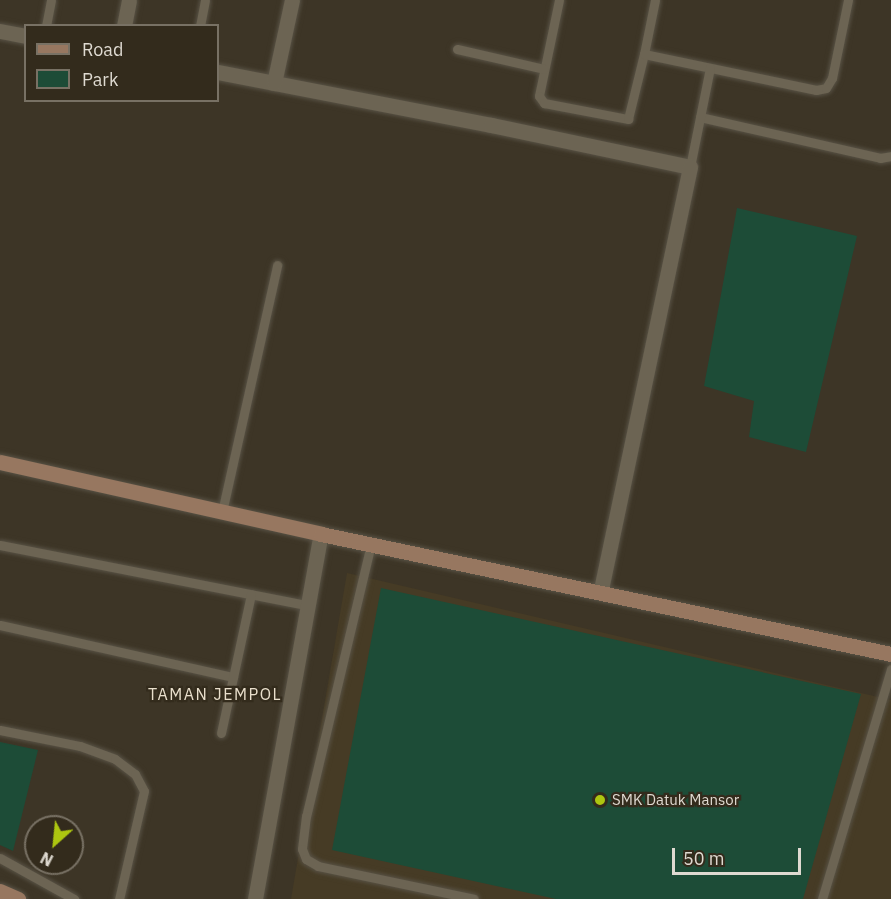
<!DOCTYPE html>
<style>
body{margin:0}
#map{position:relative;width:891px;height:899px;overflow:hidden;background:#3d3526;font-family:"IBM Plex Sans",sans-serif}
div>[style]{position:absolute}
.built>*{inset:0;background:#463b25}
.green>*{inset:0;background:#1d4c37}
.roads{filter:drop-shadow(0 0 2px #585245) drop-shadow(0 0 2px #585245)}
.service>*{height:9px;margin:-4.5px;padding:0 4.5px;transform-origin:4.5px;border-radius:4.5px;background:#6c6453}
.minor>*{height:15px;margin:-7.5px;padding:0 7.5px;transform-origin:7.5px;border-radius:7.5px;background:#6c6453}
.secondary>*{height:15px;margin:-7.5px;padding:0 7.5px;transform-origin:7.5px;border-radius:7.5px;background:#977760}
.dots>*{width:16px;height:16px;translate:-50% -50%;box-sizing:border-box;border:3px solid #332b1c;border-radius:50%}
span{translate:-50% -50%;white-space:nowrap;text-align:center;line-height:1.15;-webkit-text-stroke:4.5px #332b1c;paint-order:stroke}
.poi-label{font-size:15px;color:#dfdad1}
.left{translate:0 -50%;text-align:left}
.neighbourhood-label{font-size:16px;color:#e9dfcc;letter-spacing:1.5px}
.legend{position:absolute;left:24px;top:24px;width:195px;height:78px;box-sizing:border-box;background:#332b1c;border:2px solid #787164;margin:0;padding:8px 10px;list-style:none;font-size:18px;color:#dfdad1}
.legend li{display:flex;align-items:center;gap:12px;height:30px}
.legend b{width:30px;border:2px solid #787164}
.north{position:absolute;left:24px;top:815px;width:60px;height:60px;box-sizing:border-box;background:#332b1c;border:2px solid #787164;border-radius:50%;rotate:207deg;font-size:16px;font-weight:700;line-height:24px;text-align:center;color:#dfdad1}
.north::after{content:'';display:block;margin:auto;width:21px;height:27px;background:#adc610;clip-path:polygon(50% 0,100% 100%,50% 72%,0 100%)}
.scale{position:absolute;left:672px;top:848px;width:129px;height:27px;box-sizing:border-box;border:3px solid #dfdad1;border-top:0;padding-left:8px;font-size:18px;line-height:21px;white-space:nowrap;color:#dfdad1;-webkit-text-stroke:4px #332b1c;paint-order:stroke}
</style>
<div id="map">
<div class="built">
<div style="clip-path:polygon(347px 573px,891px 700px,891px 899px,291px 899px)"></div>
</div>
<div class="green">
<div style="clip-path:polygon(737px 208px,857px 236px,806px 452px,749px 437px,754px 401px,704px 386px)"></div>
<div style="clip-path:polygon(381px 588px,861px 694px,803px 899px,556px 899px,332px 850px)"></div>
<div style="clip-path:polygon(0 742px,38px 750px,13px 851px,0 845px)"></div>
</div>
<div class="roads">
<div class="service">
<div style="left:559px;top:0;width:98px;rotate:101.8deg"></div>
<div style="left:539px;top:96px;width:9px;rotate:54deg"></div>
<div style="left:544px;top:103px;width:86px;rotate:10.8deg"></div>
<div style="left:628px;top:119px;width:67px;rotate:-76.2deg"></div>
<div style="left:655px;top:0;width:55px;rotate:101.5deg"></div>
<div style="left:644px;top:54px;width:176px;rotate:11.8deg"></div>
<div style="left:816px;top:90px;width:10px;rotate:-11deg"></div>
<div style="left:826px;top:88px;width:12px;rotate:-59deg"></div>
<div style="left:832px;top:78px;width:80px;rotate:-78.4deg"></div>
<div style="left:46px;top:26px;width:26px;rotate:-79deg"></div>
<div style="left:200px;top:26px;width:26px;rotate:-79deg"></div>
<div style="left:457px;top:49px;width:89px;rotate:12.9deg"></div>
<div style="left:700px;top:117px;width:185px;rotate:12.8deg"></div>
<div style="left:880px;top:158px;width:11px;rotate:-10deg"></div>
<div style="left:690px;top:167px;width:101px;rotate:-78.6deg"></div>
<div style="left:222px;top:512px;width:253px;rotate:-77.4deg"></div>
<div style="left:371px;top:544px;width:280px;rotate:103.4deg"></div>
<div style="left:306px;top:816px;width:33px;rotate:97deg"></div>
<div style="left:302px;top:849px;width:11px;rotate:68deg"></div>
<div style="left:306px;top:859px;width:14px;rotate:30deg"></div>
<div style="left:318px;top:866px;width:159px;rotate:11.9deg"></div>
<div style="left:0;top:545px;width:313px;rotate:11.1deg"></div>
<div style="left:0;top:625px;width:239px;rotate:12.6deg"></div>
<div style="left:0;top:730px;width:82px;rotate:11.3deg"></div>
<div style="left:80px;top:746px;width:37px;rotate:20deg"></div>
<div style="left:115px;top:759px;width:25px;rotate:37deg"></div>
<div style="left:135px;top:774px;width:19px;rotate:62deg"></div>
<div style="left:144px;top:791px;width:111px;rotate:103deg"></div>
<div style="left:221px;top:733px;width:142px;rotate:-77.8deg"></div>
<div style="left:0;top:858px;width:85px;rotate:29deg"></div>
<div style="left:822px;top:899px;width:240px;rotate:-73.3deg"></div>
</div>
<div class="minor">
<div style="left:124px;top:26px;width:26px;rotate:-79deg"></div>
<div style="left:0;top:31px;width:26px;rotate:11deg"></div>
<div style="left:218px;top:72px;width:278px;rotate:11deg"></div>
<div style="left:491px;top:125px;width:203px;rotate:11.9deg"></div>
<div style="left:690px;top:167px;width:435px;rotate:101.9deg"></div>
<div style="left:274px;top:83px;width:85px;rotate:-77.8deg"></div>
<div style="left:255px;top:899px;width:371px;rotate:-79.8deg"></div>
</div>
<div class="secondary">
<div style="left:0;top:462px;width:329px;rotate:12.6deg"></div>
<div style="left:321px;top:534px;width:582px;rotate:11.89deg"></div>
<div style="left:0;top:891px;width:20px;rotate:24deg"></div>
</div>
</div>
<div class="dots">
<div style="left:600px;top:800px;background:#adc610"></div>
</div>
<div class="poi-label">
<span class="left" style="left:612px;top:800px">SMK Datuk Mansor</span>
</div>
<div class="neighbourhood-label">
<span style="left:215px;top:694px">TAMAN JEMPOL</span>
</div>
<ul class="legend">
<li><b style="height:8px;background:#977760"></b>Road</li>
<li><b style="height:16px;background:#1d4c37"></b>Park</li>
</ul>
<div class="north">N</div>
<div class="scale">50 m</div>
</div>
